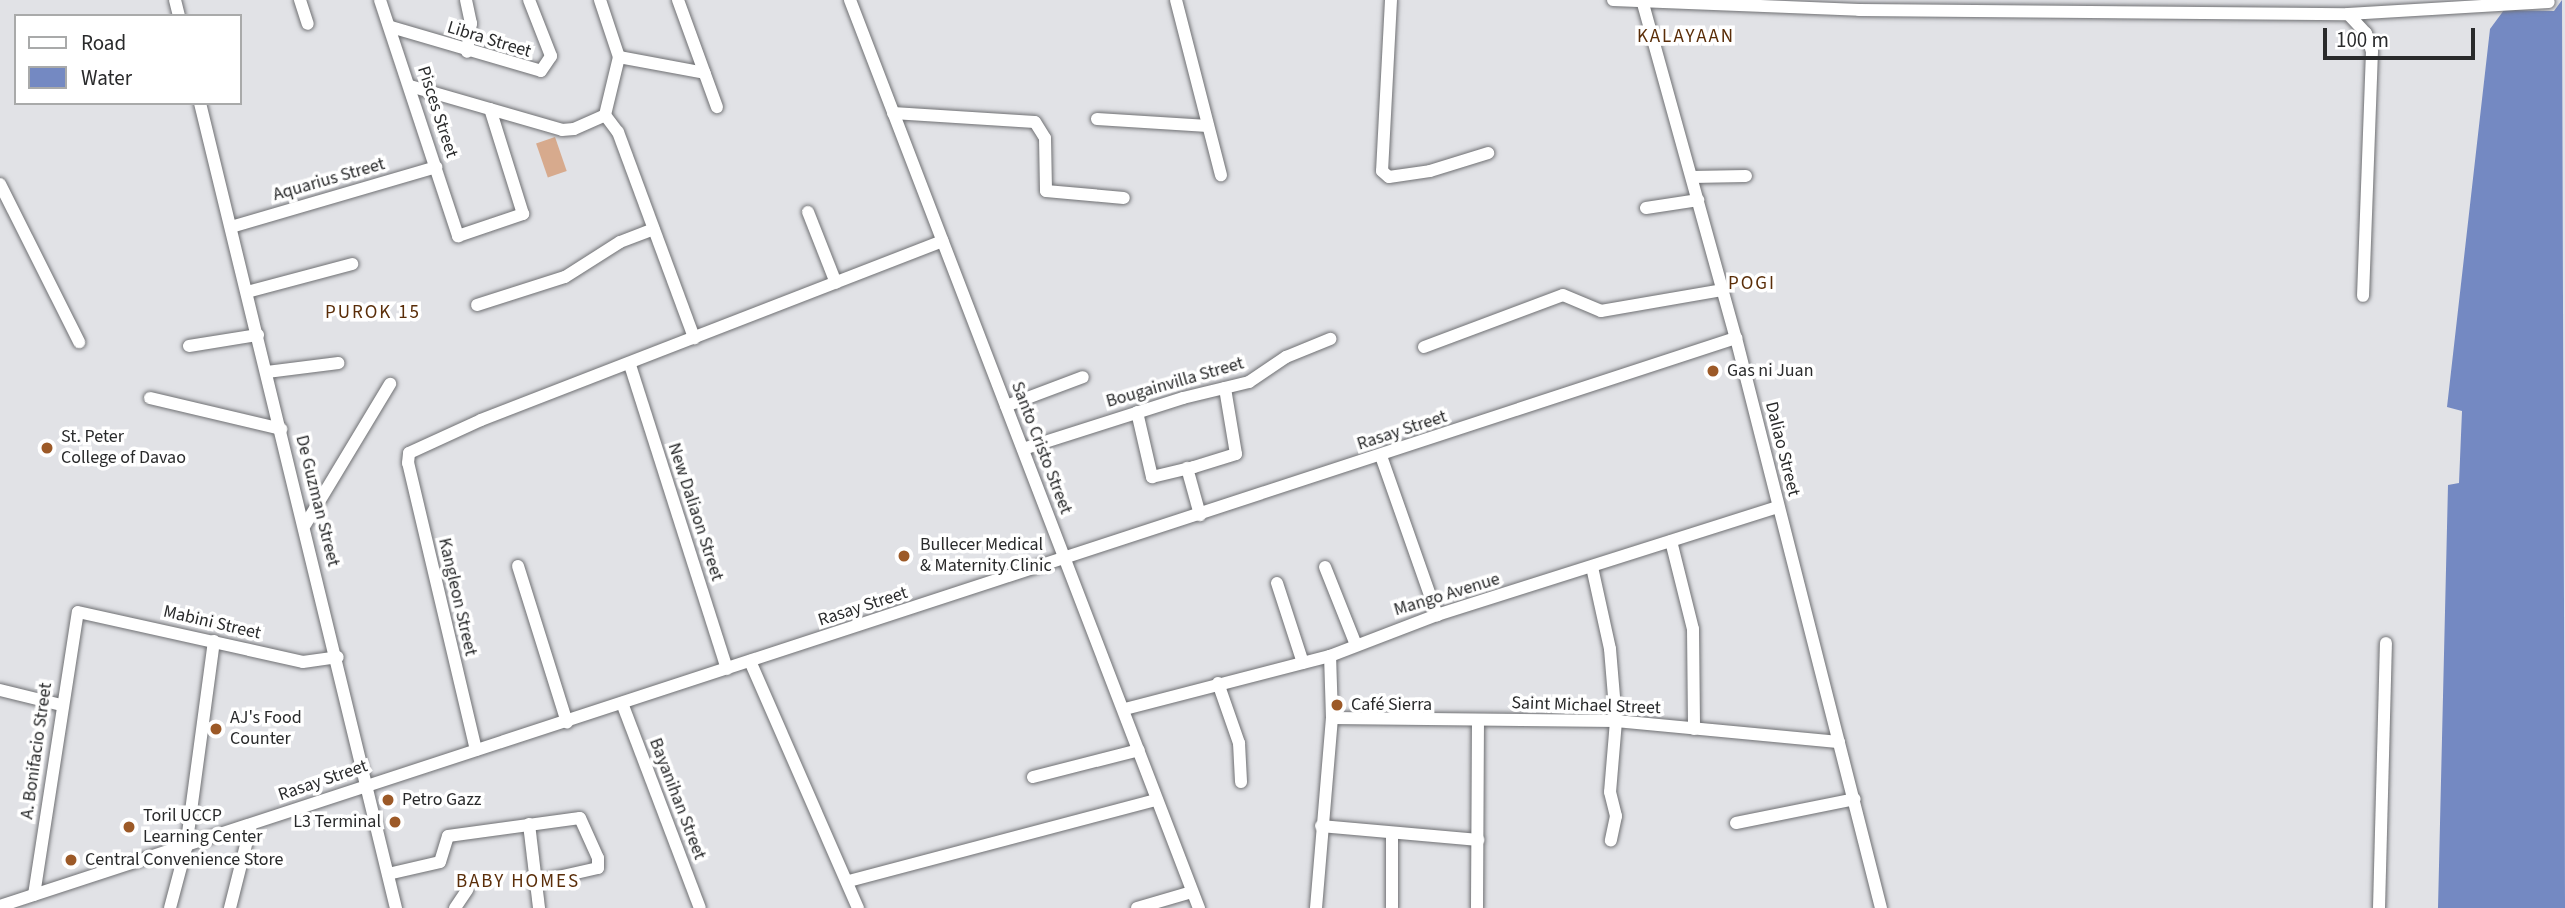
<!DOCTYPE html>
<meta charset="utf-8">
<style>
body{margin:0}
#map{position:relative;width:2565px;height:908px;overflow:hidden;background:#e1e2e6;font-family:"Source Sans 3",sans-serif}
div>[style]{position:absolute}
.green>*{inset:0;background:#d7aa8d;transform-origin:0 0}
.water>*{inset:0;background:#7489c2}
.roads{filter:drop-shadow(0 0 2px #6f7073) drop-shadow(0 0 2px #6f7073)}
.minor>*{height:12px;margin:-6px;padding:0 6px;transform-origin:6px;border-radius:6px;background:#fff}
.dots>*{width:19px;height:19px;translate:-50% -50%;box-sizing:border-box;border:4px solid #fff;border-radius:50%}
span{translate:-50% -50%;white-space:nowrap;text-align:center;line-height:1.15;-webkit-text-stroke:7px #fff;paint-order:stroke}
.street-label{font-size:18px;color:#292a2b}
.poi-label{font-size:18px;color:#292a2b}
.left{translate:0 -50%;text-align:left}
.right{translate:-100% -50%;text-align:right}
.neighbourhood-label{font-size:19px;color:#5a2d08;letter-spacing:2px}
.legend{position:absolute;left:14px;top:14px;width:228px;height:91px;box-sizing:border-box;background:#fff;border:2px solid #a9aaaa;margin:0;padding:9px 12px;list-style:none;font-size:21px;color:#292a2b}
.legend li{display:flex;align-items:center;gap:14px;height:35px}
.legend b{width:35px;border:2px solid #a9aaaa}
.scale{position:absolute;left:2323px;top:28px;width:152px;height:32px;box-sizing:border-box;border:4px solid #292a2b;border-top:0;padding-left:9px;font-size:21px;line-height:24px;white-space:nowrap;color:#292a2b;-webkit-text-stroke:5px #fff;paint-order:stroke}
</style>
<div id="map">
<div class="green">
<div style="left:555px;top:137px;width:36px;height:20px;rotate:71deg"></div>
</div>
<div class="water">
<div style="clip-path:polygon(2562px 0,2565px 908px,2438px 908px,2448px 485px,2459px 483px,2462px 411px,2447px 407px,2490px 29px,2504px 10px,2554px 11px)"></div>
</div>
<div class="roads">
<div class="minor">
<div style="left:175px;top:0;width:16px;rotate:76deg"></div>
<div style="left:300px;top:0;width:25px;rotate:72deg"></div>
<div style="left:380px;top:0;width:249px;rotate:71.7deg"></div>
<div style="left:458px;top:236px;width:69px;rotate:-18.7deg"></div>
<div style="left:523px;top:214px;width:110px;rotate:-107.4deg"></div>
<div style="left:466px;top:0;width:24px;rotate:78deg"></div>
<div style="left:471px;top:23px;width:29px;rotate:98deg"></div>
<div style="left:600px;top:0;width:60px;rotate:71.6deg"></div>
<div style="left:619px;top:57px;width:60px;rotate:103.6deg"></div>
<div style="left:678px;top:0;width:114px;rotate:70deg"></div>
<div style="left:850px;top:0;width:973px;rotate:68.98deg"></div>
<div style="left:1176px;top:0;width:181px;rotate:75.6deg"></div>
<div style="left:1391px;top:0;width:171px;rotate:93deg"></div>
<div style="left:1382px;top:171px;width:9px;rotate:41deg"></div>
<div style="left:1389px;top:177px;width:41px;rotate:-8.3deg"></div>
<div style="left:1430px;top:171px;width:61px;rotate:-17.2deg"></div>
<div style="left:1613px;top:0;width:246px;rotate:2.3deg"></div>
<div style="left:1859px;top:10px;width:489px;rotate:0.5deg"></div>
<div style="left:2348px;top:14px;width:201px;rotate:-3.4deg"></div>
<div style="left:1642px;top:0;width:351px;rotate:74.5deg"></div>
<div style="left:1736px;top:338px;width:588px;rotate:75.73deg"></div>
<div style="left:2348px;top:14px;width:26px;rotate:47deg"></div>
<div style="left:2366px;top:33px;width:19px;rotate:72deg"></div>
<div style="left:2372px;top:51px;width:245px;rotate:92.1deg"></div>
<div style="left:391px;top:27px;width:156px;rotate:16.3deg"></div>
<div style="left:541px;top:71px;width:18px;rotate:-56deg"></div>
<div style="left:551px;top:56px;width:60px;rotate:-111.4deg"></div>
<div style="left:619px;top:57px;width:87px;rotate:10.5deg"></div>
<div style="left:410px;top:86px;width:158px;rotate:16.1deg"></div>
<div style="left:562px;top:130px;width:12px;rotate:-5deg"></div>
<div style="left:574px;top:129px;width:34px;rotate:-24deg"></div>
<div style="left:200px;top:103px;width:829px;rotate:76.32deg"></div>
<div style="left:893px;top:113px;width:142px;rotate:3.6deg"></div>
<div style="left:1035px;top:122px;width:19px;rotate:58deg"></div>
<div style="left:1045px;top:138px;width:53px;rotate:88.9deg"></div>
<div style="left:1046px;top:191px;width:78px;rotate:5.1deg"></div>
<div style="left:605px;top:115px;width:21px;rotate:53deg"></div>
<div style="left:618px;top:132px;width:220px;rotate:69.7deg"></div>
<div style="left:1097px;top:119px;width:111px;rotate:3.6deg"></div>
<div style="left:1692px;top:177px;width:54px;rotate:-1.1deg"></div>
<div style="left:0;top:184px;width:177px;rotate:63.4deg"></div>
<div style="left:1646px;top:208px;width:53px;rotate:-8.7deg"></div>
<div style="left:808px;top:212px;width:76px;rotate:68.5deg"></div>
<div style="left:231px;top:227px;width:214px;rotate:-16.3deg"></div>
<div style="left:247px;top:292px;width:109px;rotate:-14.9deg"></div>
<div style="left:477px;top:305px;width:92px;rotate:-17.7deg"></div>
<div style="left:565px;top:277px;width:65px;rotate:-32.5deg"></div>
<div style="left:620px;top:242px;width:36px;rotate:-21deg"></div>
<div style="left:189px;top:346px;width:70px;rotate:-9.1deg"></div>
<div style="left:1424px;top:347px;width:148px;rotate:-20.5deg"></div>
<div style="left:1563px;top:295px;width:41px;rotate:22.8deg"></div>
<div style="left:1601px;top:311px;width:124px;rotate:-9.8deg"></div>
<div style="left:630px;top:365px;width:319px;rotate:72.3deg"></div>
<div style="left:267px;top:372px;width:72px;rotate:-7.2deg"></div>
<div style="left:150px;top:398px;width:135px;rotate:13.3deg"></div>
<div style="left:1006px;top:406px;width:82px;rotate:-20.6deg"></div>
<div style="left:1137px;top:412px;width:67px;rotate:77deg"></div>
<div style="left:1152px;top:477px;width:43px;rotate:-13.4deg"></div>
<div style="left:1194px;top:467px;width:44px;rotate:-17.2deg"></div>
<div style="left:1236px;top:454px;width:67px;rotate:-99.5deg"></div>
<div style="left:1023px;top:449px;width:168px;rotate:-17.7deg"></div>
<div style="left:1183px;top:398px;width:68px;rotate:-13.6deg"></div>
<div style="left:1249px;top:382px;width:45px;rotate:-34deg"></div>
<div style="left:1286px;top:357px;width:48px;rotate:-22.2deg"></div>
<div style="left:1381px;top:456px;width:169px;rotate:70.6deg"></div>
<div style="left:1187px;top:468px;width:49px;rotate:74.5deg"></div>
<div style="left:305px;top:525px;width:165px;rotate:-58.9deg"></div>
<div style="left:1671px;top:541px;width:91px;rotate:76deg"></div>
<div style="left:1693px;top:629px;width:100px;rotate:89.4deg"></div>
<div style="left:518px;top:566px;width:164px;rotate:72.6deg"></div>
<div style="left:1325px;top:567px;width:84px;rotate:68.3deg"></div>
<div style="left:1592px;top:567px;width:84px;rotate:77.6deg"></div>
<div style="left:1610px;top:649px;width:72px;rotate:85.2deg"></div>
<div style="left:1616px;top:721px;width:71px;rotate:94.8deg"></div>
<div style="left:1610px;top:792px;width:25px;rotate:76deg"></div>
<div style="left:1616px;top:816px;width:25px;rotate:102deg"></div>
<div style="left:1277px;top:583px;width:84px;rotate:72deg"></div>
<div style="left:750px;top:661px;width:270px;rotate:66.4deg"></div>
<div style="left:1218px;top:683px;width:64px;rotate:70.7deg"></div>
<div style="left:1239px;top:743px;width:39px;rotate:87deg"></div>
<div style="left:0;top:690px;width:63px;rotate:13.8deg"></div>
<div style="left:622px;top:703px;width:219px;rotate:69.2deg"></div>
<div style="left:1125px;top:709px;width:212px;rotate:-14.5deg"></div>
<div style="left:1330px;top:656px;width:115px;rotate:-21deg"></div>
<div style="left:1437px;top:615px;width:358px;rotate:-17.6deg"></div>
<div style="left:1332px;top:718px;width:284px;rotate:0.6deg"></div>
<div style="left:1616px;top:721px;width:224px;rotate:5.4deg"></div>
<div style="left:476px;top:750px;width:295px;rotate:-103.3deg"></div>
<div style="left:408px;top:463px;width:10px;rotate:-84deg"></div>
<div style="left:409px;top:453px;width:79px;rotate:-24.6deg"></div>
<div style="left:481px;top:420px;width:495px;rotate:-21.2deg"></div>
<div style="left:1033px;top:777px;width:109px;rotate:-14.3deg"></div>
<div style="left:1736px;top:823px;width:121px;rotate:-11.4deg"></div>
<div style="left:529px;top:824px;width:85px;rotate:83.2deg"></div>
<div style="left:1321px;top:826px;width:158px;rotate:5.1deg"></div>
<div style="left:388px;top:874px;width:53px;rotate:-13deg"></div>
<div style="left:440px;top:862px;width:27px;rotate:-73deg"></div>
<div style="left:448px;top:836px;width:133px;rotate:-7.8deg"></div>
<div style="left:580px;top:818px;width:44px;rotate:65.8deg"></div>
<div style="left:598px;top:858px;width:10px;rotate:90deg"></div>
<div style="left:598px;top:868px;width:64px;rotate:167.3deg"></div>
<div style="left:849px;top:881px;width:318px;rotate:-14.8deg"></div>
<div style="left:34px;top:895px;width:286px;rotate:-81.2deg"></div>
<div style="left:78px;top:612px;width:230px;rotate:12.5deg"></div>
<div style="left:303px;top:662px;width:35px;rotate:-8deg"></div>
<div style="left:0;top:906px;width:1827px;rotate:-18.12deg"></div>
<div style="left:170px;top:908px;width:62px;rotate:-75.1deg"></div>
<div style="left:186px;top:848px;width:209px;rotate:-82.3deg"></div>
<div style="left:230px;top:908px;width:86px;rotate:-75.8deg"></div>
<div style="left:455px;top:908px;width:22px;rotate:-56deg"></div>
<div style="left:1137px;top:908px;width:57px;rotate:-16.2deg"></div>
<div style="left:1316px;top:908px;width:191px;rotate:-85.2deg"></div>
<div style="left:1332px;top:718px;width:62px;rotate:-91.8deg"></div>
<div style="left:1392px;top:908px;width:75px;rotate:-90deg"></div>
<div style="left:1477px;top:908px;width:188px;rotate:-89.7deg"></div>
<div style="left:2379px;top:908px;width:265px;rotate:-88.5deg"></div>
</div>
</div>
<div class="dots">
<div style="left:1713px;top:371px;background:#9c5927"></div>
<div style="left:47px;top:448px;background:#9c5927"></div>
<div style="left:904px;top:556px;background:#9c5927"></div>
<div style="left:1337px;top:705px;background:#9c5927"></div>
<div style="left:216px;top:729px;background:#9c5927"></div>
<div style="left:388px;top:800px;background:#9c5927"></div>
<div style="left:395px;top:822px;background:#9c5927"></div>
<div style="left:129px;top:827px;background:#9c5927"></div>
<div style="left:71px;top:860px;background:#9c5927"></div>
</div>
<div class="street-label">
<span style="left:489px;top:40px;rotate:17deg">Libra Street</span>
<span style="left:437px;top:112px;rotate:72deg">Pisces Street</span>
<span style="left:329px;top:180px;rotate:-16deg">Aquarius Street</span>
<span style="left:1175px;top:383px;rotate:-16deg">Bougainvilla Street</span>
<span style="left:1402px;top:431px;rotate:-18deg">Rasay Street</span>
<span style="left:1041px;top:448px;rotate:69deg">Santo Cristo Street</span>
<span style="left:1782px;top:449px;rotate:76deg">Daliao Street</span>
<span style="left:317px;top:501px;rotate:76deg">De Guzman Street</span>
<span style="left:695px;top:512px;rotate:72deg">New Daliaon Street</span>
<span style="left:1447px;top:595px;rotate:-17deg">Mango Avenue</span>
<span style="left:457px;top:597px;rotate:77deg">Kangleon Street</span>
<span style="left:863px;top:607px;rotate:-18deg">Rasay Street</span>
<span style="left:212px;top:623px;rotate:13deg">Mabini Street</span>
<span style="left:1586px;top:706px;rotate:2deg">Saint Michael Street</span>
<span style="left:37px;top:751px;rotate:-82deg">A. Bonifacio Street</span>
<span style="left:323px;top:781px;rotate:-19deg">Rasay Street</span>
<span style="left:677px;top:799px;rotate:69deg">Bayanihan Street</span>
</div>
<div class="poi-label">
<span class="left" style="left:1727px;top:371px">Gas ni Juan</span>
<span class="left" style="left:61px;top:448px">St. Peter<br>College of Davao</span>
<span class="left" style="left:920px;top:556px">Bullecer Medical<br>&amp; Maternity Clinic</span>
<span class="left" style="left:1351px;top:705px">Café Sierra</span>
<span class="left" style="left:230px;top:729px">AJ's Food<br>Counter</span>
<span class="left" style="left:402px;top:800px">Petro Gazz</span>
<span class="left" style="left:143px;top:827px">Toril UCCP<br>Learning Center</span>
<span class="right" style="left:381px;top:822px">L3 Terminal</span>
<span class="left" style="left:85px;top:860px">Central Convenience Store</span>
</div>
<div class="neighbourhood-label">
<span style="left:1686px;top:37px">KALAYAAN</span>
<span style="left:1752px;top:284px">POGI</span>
<span style="left:373px;top:313px">PUROK 15</span>
<span style="left:518px;top:882px">BABY HOMES</span>
</div>
<ul class="legend">
<li><b style="height:9px;background:#fff"></b>Road</li>
<li><b style="height:19px;background:#7489c2"></b>Water</li>
</ul>
<div class="scale">100 m</div>
</div>
